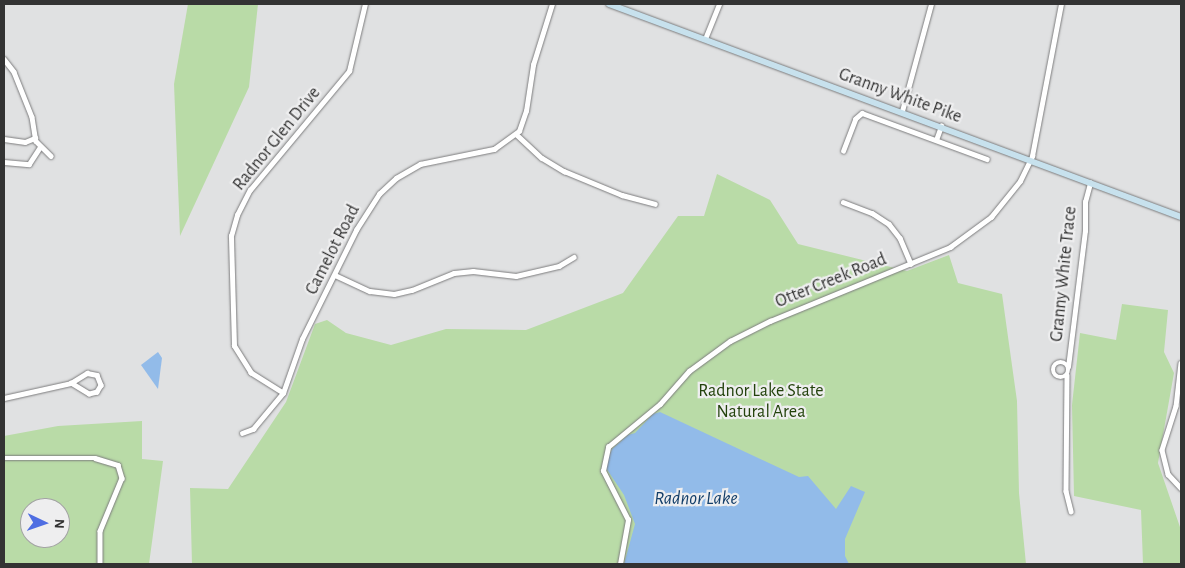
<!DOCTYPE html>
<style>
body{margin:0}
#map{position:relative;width:1185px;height:568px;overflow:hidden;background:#e0e1e2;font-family:"Alegreya Sans",sans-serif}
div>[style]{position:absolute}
.green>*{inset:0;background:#b9dba7}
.water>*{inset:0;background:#92bbe9}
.roads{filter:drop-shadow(0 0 1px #7c7c7d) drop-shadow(0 0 1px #7c7c7d)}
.street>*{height:4.5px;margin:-2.25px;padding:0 2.25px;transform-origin:2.25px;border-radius:2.25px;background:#fff}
.street>.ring{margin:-2.25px;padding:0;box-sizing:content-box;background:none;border:4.5px solid #fff;border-radius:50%}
.secondary>*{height:6px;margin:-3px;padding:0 3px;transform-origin:3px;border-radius:3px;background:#c7e1ed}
span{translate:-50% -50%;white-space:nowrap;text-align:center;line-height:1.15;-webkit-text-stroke:4.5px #eeeeef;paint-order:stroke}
.street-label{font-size:18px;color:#333}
.park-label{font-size:18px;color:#23420c}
.water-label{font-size:19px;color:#133e69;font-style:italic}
.frame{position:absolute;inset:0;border:5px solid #333;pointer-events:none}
.north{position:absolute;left:20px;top:498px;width:50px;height:50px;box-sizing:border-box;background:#eeeeef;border:1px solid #a3a3a4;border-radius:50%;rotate:93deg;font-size:14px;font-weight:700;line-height:20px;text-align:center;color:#333}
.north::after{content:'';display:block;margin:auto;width:18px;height:22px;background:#4f6ee2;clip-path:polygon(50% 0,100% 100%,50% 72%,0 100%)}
</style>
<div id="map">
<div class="green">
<div style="clip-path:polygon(188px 4px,258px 4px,249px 87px,180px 236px,174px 84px)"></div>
<div style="clip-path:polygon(717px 174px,770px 200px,798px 244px,907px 271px,949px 255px,958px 283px,1002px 294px,1017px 401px,1019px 493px,1026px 564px,192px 564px,190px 488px,228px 489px,286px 402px,315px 324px,327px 320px,346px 333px,391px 345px,446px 329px,526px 330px,623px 293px,678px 216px,704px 216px)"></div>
<div style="clip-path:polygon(1122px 304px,1168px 310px,1164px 352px,1174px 373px,1158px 463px,1181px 530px,1181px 564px,1143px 564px,1141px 510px,1074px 496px,1072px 405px,1080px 333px,1116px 340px)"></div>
<div style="clip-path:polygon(evenodd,142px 421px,142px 459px,163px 461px,149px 564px,4px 564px,4px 436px,58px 426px,142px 421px,30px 508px,60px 508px,60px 538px,30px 538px,30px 508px)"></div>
</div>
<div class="water">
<div style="clip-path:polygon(158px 352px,162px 358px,158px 389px,141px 365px)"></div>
<div style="clip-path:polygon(660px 412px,799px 477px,808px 476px,836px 509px,851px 486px,865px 492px,845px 539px,845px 556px,849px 564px,624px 564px,635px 524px,624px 495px,606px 468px,607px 461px,612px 449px,628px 435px,635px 433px,653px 414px)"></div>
</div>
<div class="roads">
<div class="street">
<div style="left:705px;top:39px;width:38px;rotate:-68deg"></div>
<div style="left:4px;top:59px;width:16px;rotate:52deg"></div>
<div style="left:14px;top:72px;width:48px;rotate:68.2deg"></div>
<div style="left:32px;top:117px;width:24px;rotate:81deg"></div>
<div style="left:36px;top:141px;width:21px;rotate:45deg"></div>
<div style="left:902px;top:111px;width:111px;rotate:-74.8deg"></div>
<div style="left:516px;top:134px;width:35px;rotate:43deg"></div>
<div style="left:542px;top:158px;width:26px;rotate:31deg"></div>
<div style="left:564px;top:171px;width:63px;rotate:22.5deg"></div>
<div style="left:622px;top:195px;width:34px;rotate:15deg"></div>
<div style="left:4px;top:139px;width:21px;rotate:8deg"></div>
<div style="left:25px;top:142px;width:11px;rotate:-22deg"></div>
<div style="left:936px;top:140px;width:15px;rotate:-70deg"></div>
<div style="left:843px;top:151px;width:34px;rotate:-69deg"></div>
<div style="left:855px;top:119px;width:9px;rotate:-41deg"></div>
<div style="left:862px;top:113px;width:133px;rotate:20.2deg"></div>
<div style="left:4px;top:162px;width:25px;rotate:5deg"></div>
<div style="left:29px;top:164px;width:20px;rotate:-57deg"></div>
<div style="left:843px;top:202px;width:31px;rotate:21deg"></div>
<div style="left:872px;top:213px;width:20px;rotate:33deg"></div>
<div style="left:889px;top:224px;width:18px;rotate:52deg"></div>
<div style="left:900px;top:238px;width:28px;rotate:67deg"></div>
<div style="left:335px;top:275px;width:38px;rotate:25deg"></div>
<div style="left:370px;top:291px;width:24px;rotate:7deg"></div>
<div style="left:394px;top:294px;width:18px;rotate:-13deg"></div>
<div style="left:412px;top:290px;width:45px;rotate:-22deg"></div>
<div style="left:454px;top:273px;width:19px;rotate:-6deg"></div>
<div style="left:473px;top:271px;width:43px;rotate:6.6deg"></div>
<div style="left:516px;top:276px;width:44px;rotate:-13.1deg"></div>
<div style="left:559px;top:266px;width:17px;rotate:-31deg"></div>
<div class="ring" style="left:1053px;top:362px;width:11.5px;height:11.5px"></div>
<div style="left:1181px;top:363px;width:43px;rotate:96.6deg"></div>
<div style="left:1176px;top:406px;width:46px;rotate:107.7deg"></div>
<div style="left:1162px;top:450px;width:25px;rotate:76deg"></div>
<div style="left:1168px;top:474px;width:19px;rotate:47deg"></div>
<div style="left:1068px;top:367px;width:137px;rotate:-82.9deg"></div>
<div style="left:1085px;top:231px;width:29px;rotate:-90deg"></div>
<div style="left:1085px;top:202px;width:20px;rotate:-75deg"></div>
<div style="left:1067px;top:375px;width:116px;rotate:90.5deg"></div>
<div style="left:1066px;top:491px;width:21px;rotate:76deg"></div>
<div style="left:283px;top:393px;width:38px;rotate:-148deg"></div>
<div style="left:251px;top:373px;width:32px;rotate:-122deg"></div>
<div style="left:234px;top:346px;width:110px;rotate:-91.6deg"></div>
<div style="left:231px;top:236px;width:22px;rotate:-74deg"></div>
<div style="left:237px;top:215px;width:28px;rotate:-63deg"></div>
<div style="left:250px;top:190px;width:155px;rotate:-50.2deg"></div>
<div style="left:349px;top:71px;width:69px;rotate:-76.6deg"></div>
<div style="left:4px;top:398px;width:69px;rotate:-12.6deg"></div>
<div style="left:71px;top:383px;width:19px;rotate:-32deg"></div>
<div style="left:87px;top:373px;width:10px;rotate:11deg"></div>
<div style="left:97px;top:375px;width:11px;rotate:68deg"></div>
<div style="left:101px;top:385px;width:8px;rotate:120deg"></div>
<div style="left:97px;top:392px;width:8px;rotate:166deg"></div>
<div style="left:89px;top:394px;width:21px;rotate:-149deg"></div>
<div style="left:242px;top:433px;width:12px;rotate:-20deg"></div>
<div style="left:253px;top:429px;width:47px;rotate:-50.2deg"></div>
<div style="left:283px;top:393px;width:57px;rotate:-70.6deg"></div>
<div style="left:302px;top:339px;width:122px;rotate:-63.6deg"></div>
<div style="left:356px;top:230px;width:43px;rotate:-57.4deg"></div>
<div style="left:379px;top:194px;width:23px;rotate:-43deg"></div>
<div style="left:396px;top:178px;width:28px;rotate:-30deg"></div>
<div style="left:420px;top:164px;width:76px;rotate:-11.5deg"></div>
<div style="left:494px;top:149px;width:31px;rotate:-36deg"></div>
<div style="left:519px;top:131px;width:21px;rotate:-71deg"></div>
<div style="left:526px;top:111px;width:47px;rotate:-81.3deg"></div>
<div style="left:533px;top:65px;width:64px;rotate:-72.7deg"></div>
<div style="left:4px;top:458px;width:91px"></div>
<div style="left:95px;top:458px;width:24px;rotate:17deg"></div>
<div style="left:118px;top:465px;width:14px;rotate:73deg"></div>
<div style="left:122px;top:478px;width:57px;rotate:112.5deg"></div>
<div style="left:100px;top:531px;width:33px;rotate:90deg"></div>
<div style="left:620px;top:564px;width:45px;rotate:-79.7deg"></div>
<div style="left:628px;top:520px;width:55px;rotate:-117deg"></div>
<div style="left:603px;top:471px;width:25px;rotate:-78deg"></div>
<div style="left:608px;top:447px;width:67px;rotate:-39.6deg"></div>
<div style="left:660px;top:404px;width:44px;rotate:-48.7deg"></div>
<div style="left:689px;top:371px;width:51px;rotate:-36.2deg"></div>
<div style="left:730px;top:341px;width:45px;rotate:-26.6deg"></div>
<div style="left:770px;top:321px;width:195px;rotate:-22.3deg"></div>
<div style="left:950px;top:247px;width:51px;rotate:-36.2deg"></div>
<div style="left:991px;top:217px;width:46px;rotate:-51.1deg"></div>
<div style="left:1020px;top:181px;width:28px;rotate:-64deg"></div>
<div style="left:1032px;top:156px;width:155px;rotate:-79.2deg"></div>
</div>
<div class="secondary">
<div style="left:609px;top:4px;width:610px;rotate:20.42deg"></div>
</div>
</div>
<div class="street-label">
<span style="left:900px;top:96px;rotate:20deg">Granny White Pike</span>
<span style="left:277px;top:139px;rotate:-51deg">Radnor Glen Drive</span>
<span style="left:333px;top:250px;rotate:-63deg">Camelot Road</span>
<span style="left:1064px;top:274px;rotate:-84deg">Granny White Trace</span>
<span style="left:831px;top:281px;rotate:-22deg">Otter Creek Road</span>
</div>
<div class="park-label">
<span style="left:761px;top:402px">Radnor Lake State<br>Natural Area</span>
</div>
<div class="water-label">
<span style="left:696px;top:499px">Radnor Lake</span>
</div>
<div class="frame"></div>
<div class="north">N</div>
</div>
